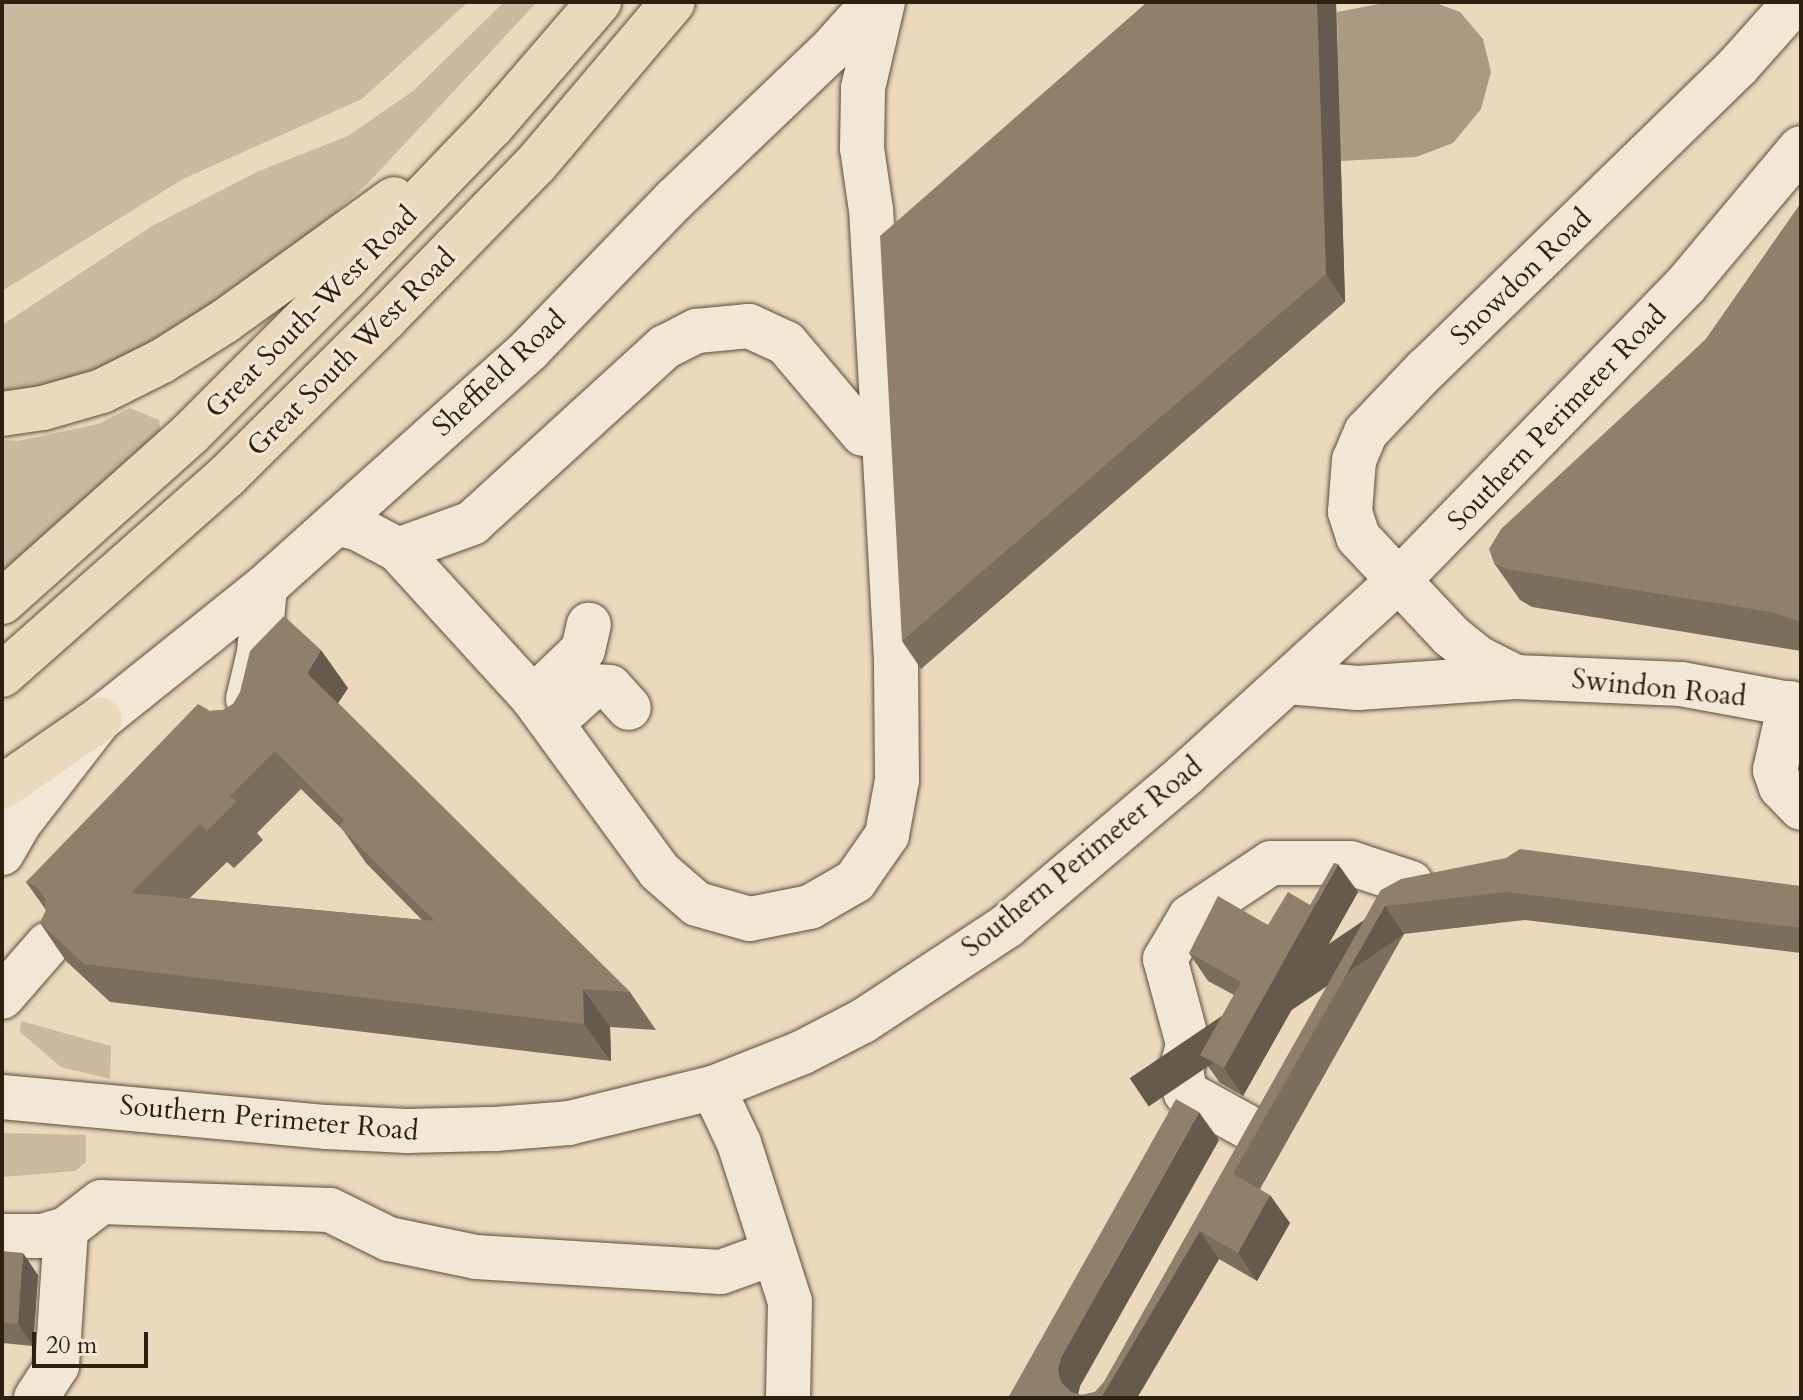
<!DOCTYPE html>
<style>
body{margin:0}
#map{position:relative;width:1803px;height:1400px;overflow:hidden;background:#ebd9be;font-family:Cardo,serif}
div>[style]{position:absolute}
.green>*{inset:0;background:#cbbaa1}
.water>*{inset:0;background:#ab9a83}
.roads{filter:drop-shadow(0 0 2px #5d4e3c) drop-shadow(0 0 2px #5d4e3c)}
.minor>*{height:44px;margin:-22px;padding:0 22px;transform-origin:22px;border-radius:22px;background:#f2e6d5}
.highway>*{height:44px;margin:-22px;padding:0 22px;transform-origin:22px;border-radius:22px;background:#ebd9be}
.wall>*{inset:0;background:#7c6e5c}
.shaded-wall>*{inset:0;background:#655a4b;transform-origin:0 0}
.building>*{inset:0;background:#90806b}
span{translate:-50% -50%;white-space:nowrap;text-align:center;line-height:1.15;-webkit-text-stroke:6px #f2e6d5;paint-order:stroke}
.street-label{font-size:28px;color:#2e2011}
.frame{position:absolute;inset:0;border:4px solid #2e2011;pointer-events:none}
.scale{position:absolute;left:32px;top:1332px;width:116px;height:36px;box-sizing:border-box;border:4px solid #2e2011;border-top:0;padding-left:10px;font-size:24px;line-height:28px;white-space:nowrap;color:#2e2011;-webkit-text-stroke:6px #f2e6d5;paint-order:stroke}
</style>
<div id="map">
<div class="green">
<div style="clip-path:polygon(2px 2px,468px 2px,362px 99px,183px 179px,2px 291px)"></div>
<div style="clip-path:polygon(504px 2px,537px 2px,370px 181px,228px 309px,172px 347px,2px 402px,2px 325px,152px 226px,259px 171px,348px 136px,413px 91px)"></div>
<div style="clip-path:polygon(130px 408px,159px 420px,160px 431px,2px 587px,2px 440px,18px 441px,98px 424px)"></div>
<div style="clip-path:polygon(21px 1021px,111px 1046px,110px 1079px,61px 1067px,20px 1032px)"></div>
<div style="clip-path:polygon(2px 1133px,86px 1135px,86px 1162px,75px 1171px,2px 1177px)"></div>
</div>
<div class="water">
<div style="clip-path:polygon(1389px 2px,1433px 2px,1460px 12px,1483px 39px,1491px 72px,1481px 109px,1453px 143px,1416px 157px,1340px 161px,1337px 12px)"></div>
</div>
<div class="roads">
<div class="minor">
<div style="left:1795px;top:2px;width:86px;rotate:131.7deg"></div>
<div style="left:1738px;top:66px;width:434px;rotate:135.8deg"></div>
<div style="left:1427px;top:368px;width:88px;rotate:133.6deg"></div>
<div style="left:1366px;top:432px;width:30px;rotate:113deg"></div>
<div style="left:1354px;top:460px;width:52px;rotate:94.4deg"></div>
<div style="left:1350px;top:512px;width:26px;rotate:72deg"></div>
<div style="left:1358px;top:537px;width:136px;rotate:46.8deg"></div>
<div style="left:1451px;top:636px;width:35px;rotate:39deg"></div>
<div style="left:1478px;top:658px;width:42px;rotate:26.6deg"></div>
<div style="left:1516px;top:677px;width:165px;rotate:2.4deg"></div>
<div style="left:1681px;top:684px;width:122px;rotate:10.4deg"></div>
<div style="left:337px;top:524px;width:20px;rotate:11deg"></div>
<div style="left:357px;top:528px;width:47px;rotate:28.2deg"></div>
<div style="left:398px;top:550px;width:200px;rotate:47.6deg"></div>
<div style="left:533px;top:698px;width:214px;rotate:53.9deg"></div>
<div style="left:659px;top:871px;width:50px;rotate:41deg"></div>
<div style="left:697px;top:904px;width:55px;rotate:15.8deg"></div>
<div style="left:750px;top:919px;width:61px;rotate:-11.3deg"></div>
<div style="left:810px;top:907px;width:52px;rotate:-30deg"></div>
<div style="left:855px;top:881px;width:56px;rotate:-55.2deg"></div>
<div style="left:887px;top:835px;width:56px;rotate:-79.7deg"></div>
<div style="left:897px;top:780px;width:120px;rotate:-90.5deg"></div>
<div style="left:896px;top:660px;width:184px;rotate:-93.1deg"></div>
<div style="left:886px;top:476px;width:266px;rotate:-93.2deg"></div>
<div style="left:871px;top:210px;width:63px;rotate:-98.3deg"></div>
<div style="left:862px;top:148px;width:60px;rotate:-89deg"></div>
<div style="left:863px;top:88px;width:88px;rotate:-76.9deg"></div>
<div style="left:398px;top:550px;width:79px;rotate:-20deg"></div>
<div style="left:472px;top:523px;width:261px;rotate:-42.4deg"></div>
<div style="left:665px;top:347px;width:36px;rotate:-27deg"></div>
<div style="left:697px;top:331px;width:52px;rotate:-5.5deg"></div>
<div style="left:749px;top:326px;width:41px;rotate:24.7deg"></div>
<div style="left:786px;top:343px;width:119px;rotate:49.8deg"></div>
<div style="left:1288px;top:682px;width:70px;rotate:4.9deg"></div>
<div style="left:1358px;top:688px;width:158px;rotate:-4deg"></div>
<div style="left:533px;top:698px;width:69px;rotate:-43.8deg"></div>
<div style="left:583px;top:650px;width:26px;rotate:-77deg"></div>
<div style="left:248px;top:699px;width:47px;rotate:-76.6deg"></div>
<div style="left:259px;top:653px;width:66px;rotate:-84.8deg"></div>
<div style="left:1790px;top:703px;width:69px;rotate:102.6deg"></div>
<div style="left:1775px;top:770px;width:18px;rotate:71deg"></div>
<div style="left:1781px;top:787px;width:29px;rotate:46deg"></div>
<div style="left:552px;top:723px;width:55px;rotate:-42.1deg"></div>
<div style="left:593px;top:686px;width:17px;rotate:3deg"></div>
<div style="left:610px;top:687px;width:28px;rotate:48deg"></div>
<div style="left:2px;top:853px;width:36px;rotate:-60deg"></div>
<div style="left:20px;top:822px;width:130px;rotate:-52.2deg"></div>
<div style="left:100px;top:719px;width:211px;rotate:-38.7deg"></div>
<div style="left:265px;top:587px;width:356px;rotate:-41.9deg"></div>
<div style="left:530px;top:349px;width:209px;rotate:-46deg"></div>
<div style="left:675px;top:199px;width:211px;rotate:-43.7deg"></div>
<div style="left:828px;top:53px;width:69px;rotate:-48deg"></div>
<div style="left:2px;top:997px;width:70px;rotate:-49deg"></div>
<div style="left:713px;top:1088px;width:61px;rotate:64.7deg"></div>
<div style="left:739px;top:1143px;width:167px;rotate:72.2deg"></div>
<div style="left:790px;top:1302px;width:96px;rotate:91.2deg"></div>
<div style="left:2px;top:1097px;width:326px;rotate:5.3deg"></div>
<div style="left:327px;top:1127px;width:80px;rotate:2.9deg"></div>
<div style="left:407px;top:1131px;width:88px;rotate:-1.3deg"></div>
<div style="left:495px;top:1129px;width:74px;rotate:-4.6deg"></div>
<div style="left:569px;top:1123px;width:148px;rotate:-13.7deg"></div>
<div style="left:713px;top:1088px;width:95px;rotate:-21.7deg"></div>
<div style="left:801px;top:1053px;width:70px;rotate:-27.3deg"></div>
<div style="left:863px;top:1021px;width:173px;rotate:-33.4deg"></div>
<div style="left:1007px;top:926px;width:235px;rotate:-40.3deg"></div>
<div style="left:1186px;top:774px;width:287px;rotate:-42.3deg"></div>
<div style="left:1398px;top:581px;width:412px;rotate:-45.8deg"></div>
<div style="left:1685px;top:286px;width:180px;rotate:-50deg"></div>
<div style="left:1253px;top:1130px;width:77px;rotate:-151.1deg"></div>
<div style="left:1186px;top:1093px;width:23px;rotate:-103deg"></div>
<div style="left:1181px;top:1071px;width:28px;rotate:-75deg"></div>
<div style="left:1188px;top:1044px;width:88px;rotate:-105.1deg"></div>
<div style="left:1165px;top:959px;width:49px;rotate:-59.2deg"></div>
<div style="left:1190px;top:917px;width:97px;rotate:-33.7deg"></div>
<div style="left:1271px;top:863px;width:79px"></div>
<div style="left:1350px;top:863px;width:64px;rotate:18.2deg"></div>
<div style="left:2px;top:1236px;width:40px"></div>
<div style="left:42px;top:1236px;width:25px;rotate:-16deg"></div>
<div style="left:66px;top:1229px;width:44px;rotate:-37.6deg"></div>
<div style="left:101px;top:1202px;width:229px;rotate:2deg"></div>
<div style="left:330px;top:1210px;width:66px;rotate:26.2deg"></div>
<div style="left:389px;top:1239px;width:89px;rotate:11.7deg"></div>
<div style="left:476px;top:1257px;width:245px;rotate:3.5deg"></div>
<div style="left:721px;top:1272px;width:53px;rotate:-19.8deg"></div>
<div style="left:36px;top:1398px;width:38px;rotate:-57deg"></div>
<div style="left:57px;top:1366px;width:137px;rotate:-86.2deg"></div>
</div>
<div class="highway">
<div style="left:2px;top:414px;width:41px;rotate:-8.3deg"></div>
<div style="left:43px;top:408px;width:61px;rotate:-16.1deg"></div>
<div style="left:102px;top:391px;width:67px;rotate:-26.6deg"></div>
<div style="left:162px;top:361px;width:75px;rotate:-32.4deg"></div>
<div style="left:225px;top:321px;width:208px;rotate:-35.8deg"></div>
<div style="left:2px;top:602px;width:252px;rotate:-41.8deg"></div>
<div style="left:190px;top:434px;width:222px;rotate:-45deg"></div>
<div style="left:347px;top:277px;width:209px;rotate:-46.2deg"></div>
<div style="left:492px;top:126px;width:164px;rotate:-49.2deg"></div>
<div style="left:2px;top:675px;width:300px;rotate:-41.5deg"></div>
<div style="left:227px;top:476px;width:224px;rotate:-44.8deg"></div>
<div style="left:386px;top:318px;width:215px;rotate:-45.8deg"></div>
<div style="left:536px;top:164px;width:212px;rotate:-49.8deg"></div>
<div style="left:2px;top:787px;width:119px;rotate:-34.8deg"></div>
</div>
</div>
<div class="wall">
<div style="clip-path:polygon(1147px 2px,1336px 2px,1345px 302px,921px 669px,902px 641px)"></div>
<div style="clip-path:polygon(1801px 203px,1801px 651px,1532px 607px,1520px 600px,1494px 563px,1706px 339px)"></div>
<div style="clip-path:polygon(evenodd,348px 688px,338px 703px,630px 992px,656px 1030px,610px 1027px,611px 1061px,110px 1002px,66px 961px,40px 923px,46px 910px,26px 882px,210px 711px,223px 710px,233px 704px,348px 688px,301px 789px,342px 829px,366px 863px,422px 920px,190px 898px,227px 862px,234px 868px,263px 840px,257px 833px,301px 789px)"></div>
<div style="clip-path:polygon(1801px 886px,1801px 953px,1525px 920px,1404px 934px,1260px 1189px,1290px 1223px,1257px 1281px,1219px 1259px,1137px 1398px,1008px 1398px,1219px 1140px,1080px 1386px,1078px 1394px,1082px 1395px,1095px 1392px,1104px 1382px,1381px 890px)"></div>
<div style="clip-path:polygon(1358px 892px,1243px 1096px,1220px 1083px,1200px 1055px,1234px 995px,1208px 981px,1189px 953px,1268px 925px,1310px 905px)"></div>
<div style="clip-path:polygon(2px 1251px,38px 1275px,33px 1346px,2px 1343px)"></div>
</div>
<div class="shaded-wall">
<div style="clip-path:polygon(1317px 2px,1336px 2px,1345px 302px,1326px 274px)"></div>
<div style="clip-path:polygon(321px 650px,348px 688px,333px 711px,307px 673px)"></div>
<div style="clip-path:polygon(1338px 864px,1358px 892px,1243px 1096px,1224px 1068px)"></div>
<div style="left:1385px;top:906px;width:34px;height:308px;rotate:56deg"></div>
<div style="clip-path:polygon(583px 989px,610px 1027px,611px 1061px,584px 1024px)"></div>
<div style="clip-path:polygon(1199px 1112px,1219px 1140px,1080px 1386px,1077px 1398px,1061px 1382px,1058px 1370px,1061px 1358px)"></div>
<div style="clip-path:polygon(1270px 1195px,1290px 1223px,1257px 1281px,1238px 1253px)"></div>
<div style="clip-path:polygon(1200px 1231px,1219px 1259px,1137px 1398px,1101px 1398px)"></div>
<div style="clip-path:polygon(23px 1253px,38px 1275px,33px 1346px,18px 1324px)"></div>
</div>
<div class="building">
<div style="clip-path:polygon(1147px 2px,1317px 2px,1326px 274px,902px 641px,880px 236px)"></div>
<div style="clip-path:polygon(1801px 203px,1801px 622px,1771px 612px,1506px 569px,1494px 563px,1489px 549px,1501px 529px,1706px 339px)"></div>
<div style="clip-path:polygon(evenodd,284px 616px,321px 650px,307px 673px,630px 992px,583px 989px,584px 1024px,84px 964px,40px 923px,46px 912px,45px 899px,38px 888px,26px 882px,198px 704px,210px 711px,223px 710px,233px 704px,240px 692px,250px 651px,284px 616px,275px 751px,344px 820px,339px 826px,435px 921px,131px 893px,200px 824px,207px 831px,236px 802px,230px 796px,275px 751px)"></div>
<div style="clip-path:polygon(1520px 849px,1801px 886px,1801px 928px,1506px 892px,1385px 906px,1233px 1174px,1270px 1195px,1238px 1253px,1200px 1231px,1101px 1398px,1008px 1398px,1176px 1099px,1199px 1112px,1061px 1358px,1058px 1370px,1061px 1382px,1071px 1392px,1082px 1395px,1095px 1392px,1104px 1382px,1381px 890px,1401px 879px,1506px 858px)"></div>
<div style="clip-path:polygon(1334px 863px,1338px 864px,1224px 1068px,1200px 1055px,1241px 982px,1189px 953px,1218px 896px,1268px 925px,1288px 892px,1310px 905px)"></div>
<div style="clip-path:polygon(2px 1251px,23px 1253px,18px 1324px,2px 1323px)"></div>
</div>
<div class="street-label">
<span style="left:1521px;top:277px;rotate:-44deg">Snowdon Road</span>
<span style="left:311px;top:312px;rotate:-45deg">Great South-West Road</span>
<span style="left:351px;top:352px;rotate:-45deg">Great South West Road</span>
<span style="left:499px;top:373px;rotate:-43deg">Sheffield Road</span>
<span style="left:1557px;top:418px;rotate:-46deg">Southern Perimeter Road</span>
<span style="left:1659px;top:688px;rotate:6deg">Swindon Road</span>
<span style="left:1082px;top:857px;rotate:-39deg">Southern Perimeter Road</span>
<span style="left:269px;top:1118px;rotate:5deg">Southern Perimeter Road</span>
</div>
<div class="frame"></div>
<div class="scale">20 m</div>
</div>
